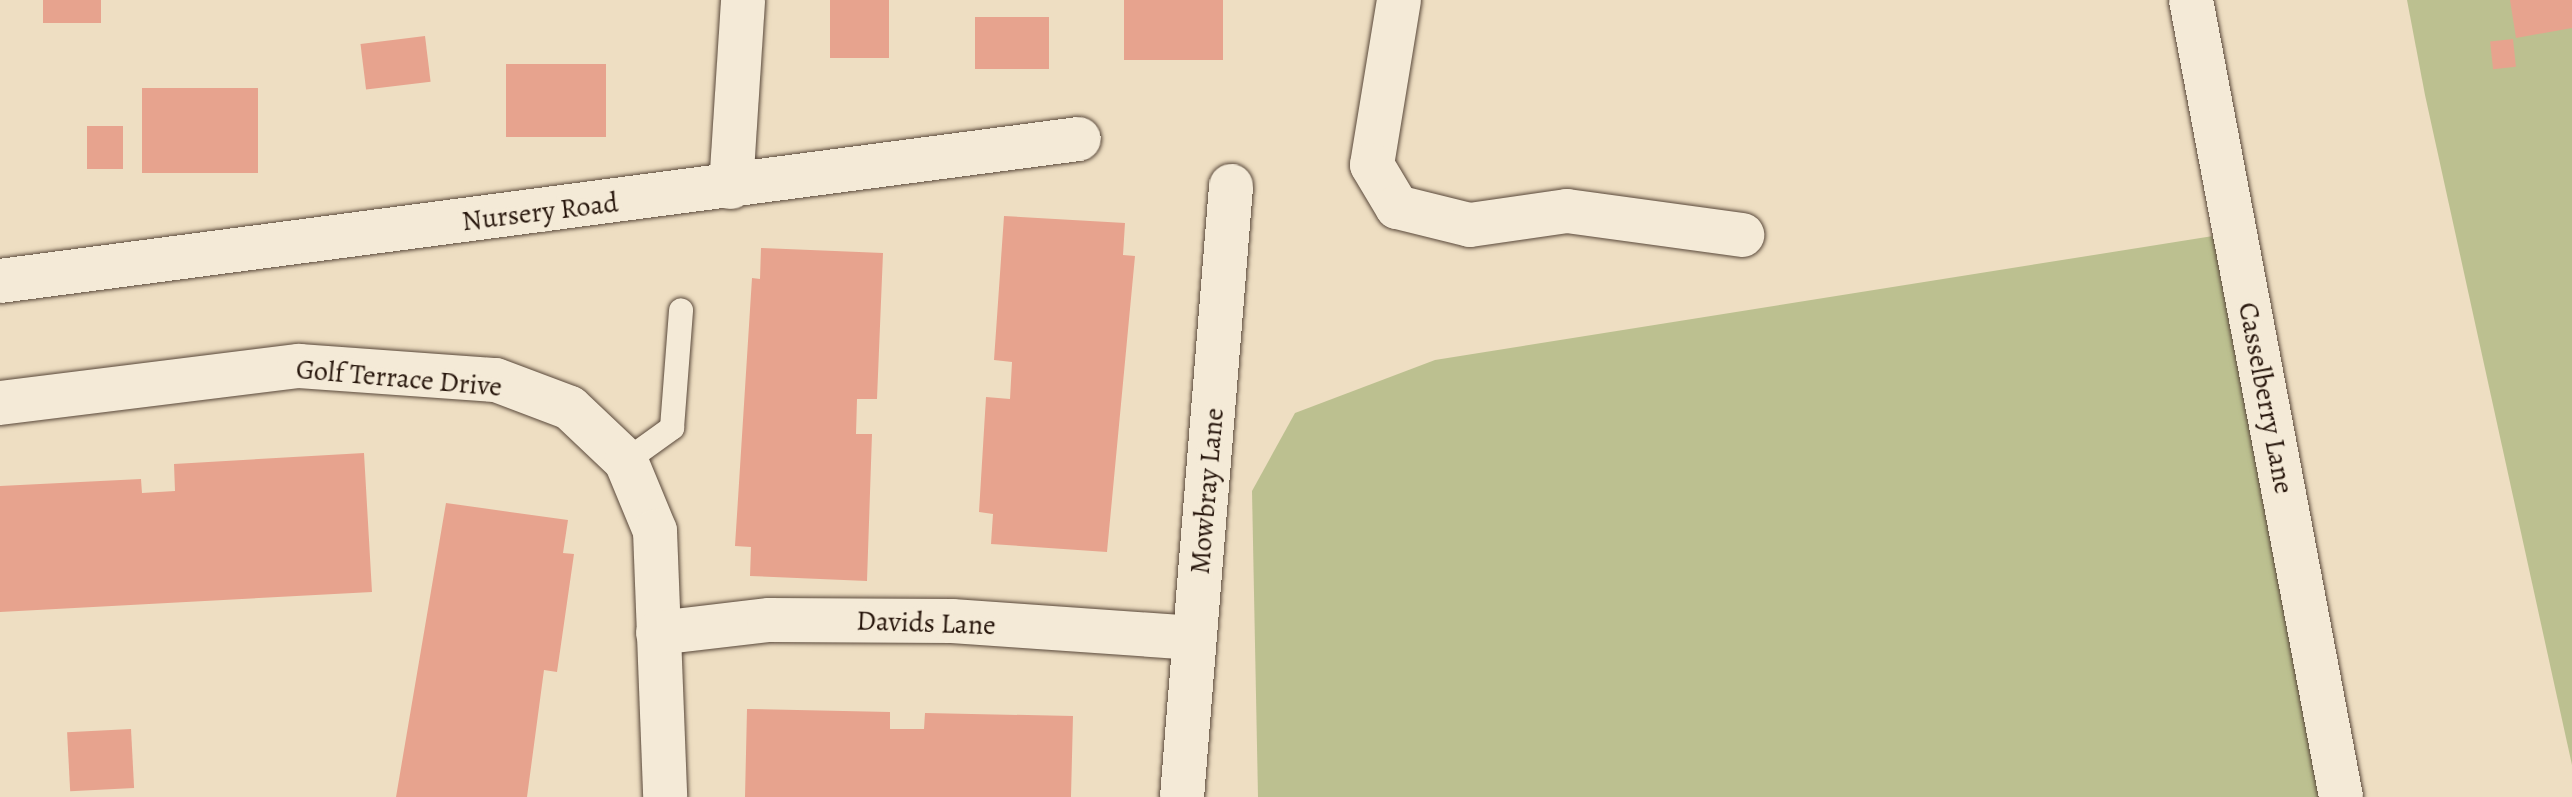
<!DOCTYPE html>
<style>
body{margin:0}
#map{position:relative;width:2572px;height:797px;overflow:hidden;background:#eedec2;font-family:Alegreya,serif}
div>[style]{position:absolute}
.green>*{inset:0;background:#bcc090}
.building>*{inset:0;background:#e7a38e;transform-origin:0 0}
.roads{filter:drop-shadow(0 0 2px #59483a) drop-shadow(0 0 2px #59483a)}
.lane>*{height:24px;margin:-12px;padding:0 12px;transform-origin:12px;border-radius:12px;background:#f4ead7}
.street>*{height:44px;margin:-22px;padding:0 22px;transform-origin:22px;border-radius:22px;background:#f4ead7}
span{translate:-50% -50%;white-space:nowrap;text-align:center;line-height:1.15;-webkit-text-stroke:8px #f4ead7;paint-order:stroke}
.street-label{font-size:28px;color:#27160c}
</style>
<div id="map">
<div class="green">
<div style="clip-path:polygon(2407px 0,2572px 0,2572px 765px,2425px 95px)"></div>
<div style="clip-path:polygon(2213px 236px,2319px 797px,1258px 797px,1252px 491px,1295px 413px,1435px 360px)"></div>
</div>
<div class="building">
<div style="left:43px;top:0;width:58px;height:23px"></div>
<div style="left:830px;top:0;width:59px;height:58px"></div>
<div style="left:1124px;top:0;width:99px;height:60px"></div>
<div style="clip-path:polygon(2510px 0,2572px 0,2572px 28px,2516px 38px)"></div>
<div style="left:975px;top:17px;width:74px;height:52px"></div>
<div style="left:425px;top:36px;width:46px;height:65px;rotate:83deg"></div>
<div style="left:2513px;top:39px;width:28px;height:23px;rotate:84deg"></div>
<div style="left:506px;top:64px;width:100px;height:73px"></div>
<div style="left:142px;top:88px;width:116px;height:85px"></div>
<div style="left:87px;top:126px;width:36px;height:43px"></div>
<div style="clip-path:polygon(1004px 216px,1125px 223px,1123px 255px,1135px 256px,1107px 552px,991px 544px,993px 514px,979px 512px,986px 397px,1010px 399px,1012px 362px,994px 360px)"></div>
<div style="clip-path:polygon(761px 248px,883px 253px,877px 399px,857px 399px,856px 434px,872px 434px,867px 581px,750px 576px,751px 547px,735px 546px,752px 278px,760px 279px)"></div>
<div style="clip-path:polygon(364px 453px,372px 592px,0 612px,0 486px,141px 479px,142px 493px,175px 491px,174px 464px)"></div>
<div style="clip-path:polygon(446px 503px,568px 520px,563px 553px,574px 554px,557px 672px,544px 670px,527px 797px,396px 797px)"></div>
<div style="clip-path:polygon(747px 709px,890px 712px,890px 729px,924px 729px,925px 713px,1073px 716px,1071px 797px,745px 797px)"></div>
<div style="left:131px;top:729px;width:59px;height:64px;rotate:87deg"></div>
</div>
<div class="roads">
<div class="lane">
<div style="left:626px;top:461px;width:57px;rotate:-35.7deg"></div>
<div style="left:672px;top:428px;width:118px;rotate:-85.6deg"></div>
</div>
<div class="street">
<div style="left:1399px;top:0;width:167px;rotate:99.3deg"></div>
<div style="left:1372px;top:165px;width:49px;rotate:59.2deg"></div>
<div style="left:1397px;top:207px;width:75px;rotate:13.9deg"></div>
<div style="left:1470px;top:225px;width:98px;rotate:-8.2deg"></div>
<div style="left:1567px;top:211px;width:177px;rotate:7.8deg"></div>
<div style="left:2191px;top:0;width:811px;rotate:79.34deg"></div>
<div style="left:731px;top:187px;width:187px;rotate:-86.3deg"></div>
<div style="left:0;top:281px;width:1088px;rotate:-7.5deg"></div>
<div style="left:0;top:403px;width:301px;rotate:-7.1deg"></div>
<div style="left:299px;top:366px;width:197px;rotate:4.1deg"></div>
<div style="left:496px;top:380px;width:79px;rotate:20.7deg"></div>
<div style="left:570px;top:408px;width:77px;rotate:43.4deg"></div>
<div style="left:626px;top:461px;width:76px;rotate:67.5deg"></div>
<div style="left:655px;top:531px;width:266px;rotate:87.8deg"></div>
<div style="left:658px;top:633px;width:112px;rotate:-6.7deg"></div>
<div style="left:769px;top:620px;width:183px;rotate:0.3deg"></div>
<div style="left:952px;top:621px;width:243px;rotate:4deg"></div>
<div style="left:1182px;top:797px;width:613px;rotate:-85.41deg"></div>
</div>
</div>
<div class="street-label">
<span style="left:540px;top:212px;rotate:-7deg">Nursery Road</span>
<span style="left:399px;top:378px;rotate:5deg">Golf Terrace Drive</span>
<span style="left:2266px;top:398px;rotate:79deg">Casselberry Lane</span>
<span style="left:1207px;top:491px;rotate:-85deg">Mowbray Lane</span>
<span style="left:926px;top:623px;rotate:2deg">Davids Lane</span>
</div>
</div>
